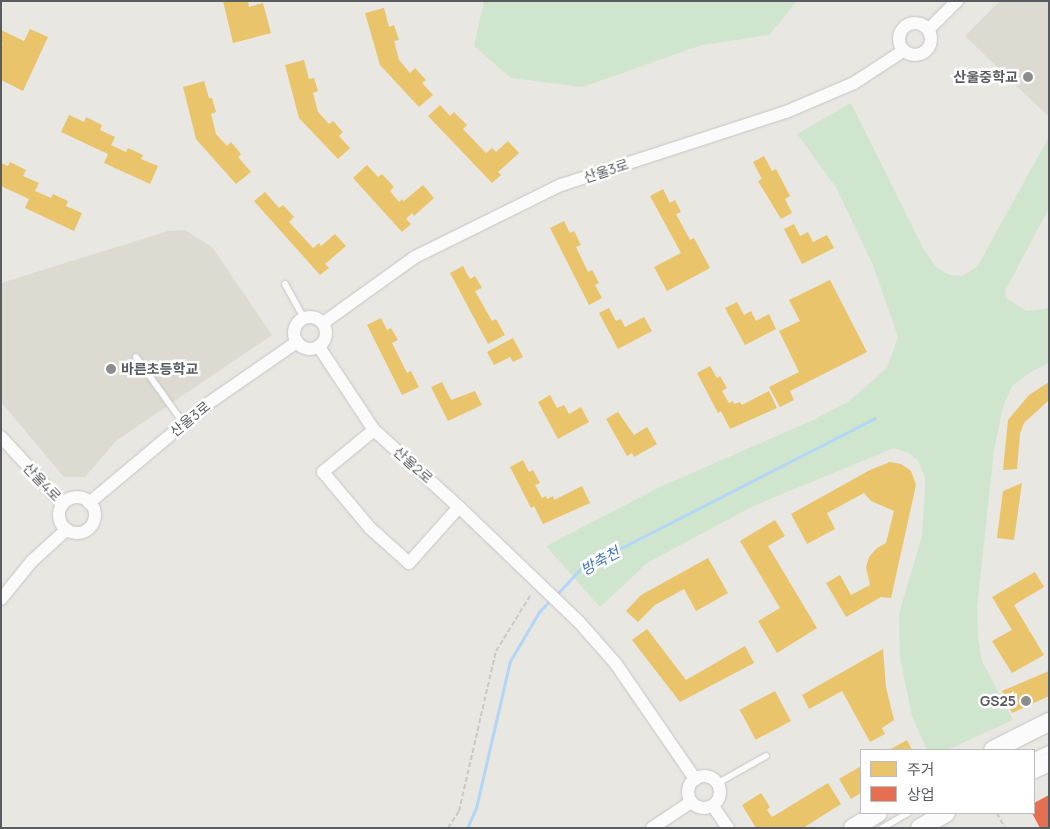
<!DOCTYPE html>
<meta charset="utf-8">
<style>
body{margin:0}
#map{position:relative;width:1050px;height:829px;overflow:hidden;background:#e8e7e2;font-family:Manrope,"Noto Sans KR",sans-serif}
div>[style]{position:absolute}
.education>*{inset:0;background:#dcdad1}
.green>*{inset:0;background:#cfe5ce}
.homes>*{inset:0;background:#e9c46a;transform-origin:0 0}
.shops>*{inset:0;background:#e76f51}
.stream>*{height:3px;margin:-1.5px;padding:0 1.5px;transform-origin:1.5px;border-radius:1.5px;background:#b3d6f6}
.path>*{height:2px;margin-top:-1px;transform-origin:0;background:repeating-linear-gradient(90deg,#c5cac8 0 5px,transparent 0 7.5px)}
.roads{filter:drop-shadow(0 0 1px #c4c4c3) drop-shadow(0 0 1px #c4c4c3)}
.lane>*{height:6px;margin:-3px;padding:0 3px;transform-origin:3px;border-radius:3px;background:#fcfbfb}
.street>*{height:12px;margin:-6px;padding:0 6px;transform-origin:6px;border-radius:6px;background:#fcfbfb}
.street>.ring{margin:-6px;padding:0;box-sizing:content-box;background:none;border:12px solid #fcfbfb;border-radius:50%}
.secondary>*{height:18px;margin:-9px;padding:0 9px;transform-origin:9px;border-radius:9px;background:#fcfbfb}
.dots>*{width:14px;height:14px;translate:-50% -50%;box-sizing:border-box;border:2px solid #fff;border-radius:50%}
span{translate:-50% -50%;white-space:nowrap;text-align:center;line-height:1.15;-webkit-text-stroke:5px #fff;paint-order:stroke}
.poi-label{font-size:14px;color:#585b60;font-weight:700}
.right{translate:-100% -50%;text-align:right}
.left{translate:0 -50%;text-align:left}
.street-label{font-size:14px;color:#585b60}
.water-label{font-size:15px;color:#3f77c1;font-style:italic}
.frame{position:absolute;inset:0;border:2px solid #585b60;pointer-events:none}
.legend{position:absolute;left:860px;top:749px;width:175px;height:65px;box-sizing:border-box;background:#fff;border:1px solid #bcbdbf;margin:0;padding:6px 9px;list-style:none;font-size:15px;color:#585b60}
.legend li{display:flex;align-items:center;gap:10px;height:25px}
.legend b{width:25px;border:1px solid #bcbdbf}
</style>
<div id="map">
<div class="education">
<div style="clip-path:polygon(1000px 1px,1049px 1px,1049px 117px,965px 36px)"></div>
<div style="clip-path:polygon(185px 230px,212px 247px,272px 335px,116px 441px,85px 477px,64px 477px,1px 402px,1px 283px,168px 231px)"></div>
</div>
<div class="green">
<div style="clip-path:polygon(484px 1px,797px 1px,769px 35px,702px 45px,582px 87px,511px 78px,474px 46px)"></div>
<div style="clip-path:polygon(851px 103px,924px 250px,937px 268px,950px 275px,962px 276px,977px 267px,1049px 137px,1049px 208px,1005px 291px,1006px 298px,1026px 311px,1045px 309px,1049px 307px,1049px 363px,1031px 372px,1012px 386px,1003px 407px,994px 450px,977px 607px,978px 638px,982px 661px,1013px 720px,947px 750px,927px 750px,912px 716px,900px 658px,899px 614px,922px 536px,925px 487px,925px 477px,918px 461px,909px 453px,894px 448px,753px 506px,647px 563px,600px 607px,546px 546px,660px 487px,811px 421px,848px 402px,887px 368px,898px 337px,873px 265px,836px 187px,797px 134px)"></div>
</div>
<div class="homes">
<div style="clip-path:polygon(223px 1px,248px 1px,249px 7px,263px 3px,271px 33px,233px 43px)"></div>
<div style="clip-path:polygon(384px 8px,389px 27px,394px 25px,399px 40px,394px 41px,399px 60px,410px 73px,415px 68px,426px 80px,422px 83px,433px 95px,419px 107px,380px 65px,365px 13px)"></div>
<div style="clip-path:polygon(30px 29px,48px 37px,23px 91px,1px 80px,1px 48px,3px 44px,1px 43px,1px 30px,24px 41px)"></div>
<div style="clip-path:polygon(304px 60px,309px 79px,314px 78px,318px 91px,313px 93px,318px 112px,329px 124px,333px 121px,343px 132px,339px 136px,350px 148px,338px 159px,299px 118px,285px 65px)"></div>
<div style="clip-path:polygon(204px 81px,209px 98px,212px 98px,216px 112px,211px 114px,216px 134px,227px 146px,231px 142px,241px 154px,238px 157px,251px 172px,236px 184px,196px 139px,183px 87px)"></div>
<div style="clip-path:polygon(440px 105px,450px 116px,454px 112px,467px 125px,463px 129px,486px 153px,492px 148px,496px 152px,508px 141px,519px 153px,498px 172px,501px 175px,492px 183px,428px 116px)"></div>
<div style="clip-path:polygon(69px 115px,84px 122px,86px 117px,102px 125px,100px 130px,115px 137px,111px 145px,126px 152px,128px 148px,143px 155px,141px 159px,158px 166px,150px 184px,104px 163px,108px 154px,61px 132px)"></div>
<div style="clip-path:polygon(764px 156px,772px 171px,776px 169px,790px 196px,785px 199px,792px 213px,781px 219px,758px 181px,762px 179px,753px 162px)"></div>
<div style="clip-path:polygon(10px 162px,26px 170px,23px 176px,39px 183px,35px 191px,51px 198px,53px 194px,68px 201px,66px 206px,82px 213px,74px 231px,25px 208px,29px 199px,1px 186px,1px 163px,8px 166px)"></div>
<div style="clip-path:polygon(367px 165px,378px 177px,382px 174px,394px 187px,390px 191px,399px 202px,402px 199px,404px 201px,423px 185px,434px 198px,414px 216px,412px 213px,406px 219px,411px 224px,402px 232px,353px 178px)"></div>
<div style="clip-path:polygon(663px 189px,670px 203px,675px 200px,681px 212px,676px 214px,690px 240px,694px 238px,710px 268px,667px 291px,654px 267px,681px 253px,650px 196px)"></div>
<div style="clip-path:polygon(265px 192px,279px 208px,283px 205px,294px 217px,289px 222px,313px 248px,319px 243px,321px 246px,335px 234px,346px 246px,325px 264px,329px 268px,320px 275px,254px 201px)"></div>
<div style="clip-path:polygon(564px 221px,570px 233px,574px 231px,581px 245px,576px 247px,588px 272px,592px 270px,599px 283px,595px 285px,602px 298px,589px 305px,550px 228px)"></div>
<div style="clip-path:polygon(794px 224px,800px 236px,808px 232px,813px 242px,827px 235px,834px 248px,802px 264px,784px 229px)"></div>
<div style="clip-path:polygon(463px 266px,470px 279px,475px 276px,482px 288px,475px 291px,492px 321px,496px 319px,505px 335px,488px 344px,450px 273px)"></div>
<div style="clip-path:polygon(830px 280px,867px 352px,790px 391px,794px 400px,780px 407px,769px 387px,799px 372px,779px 331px,800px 321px,789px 300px)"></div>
<div style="clip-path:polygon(737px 302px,744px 315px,751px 311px,756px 321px,769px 314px,776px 329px,745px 345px,725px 308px)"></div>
<div style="clip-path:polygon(609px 308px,616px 321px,621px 319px,625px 327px,644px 317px,652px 331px,618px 349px,599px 313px)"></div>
<div style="clip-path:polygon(381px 318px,387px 330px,391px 328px,398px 340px,392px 343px,407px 373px,411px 371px,419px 387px,402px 395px,367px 325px)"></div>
<div style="clip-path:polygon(513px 338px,523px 357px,513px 362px,510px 357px,494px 365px,487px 352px)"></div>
<div style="clip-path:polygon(710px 366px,717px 378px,720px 376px,727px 388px,722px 391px,729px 403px,733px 401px,734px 404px,740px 402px,742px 405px,769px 391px,777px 408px,730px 429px,721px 411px,718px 413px,697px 373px)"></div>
<div style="clip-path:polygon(442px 382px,451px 400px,475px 391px,482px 405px,448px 421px,431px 387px)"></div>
<div style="clip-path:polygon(1049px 382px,1049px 400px,1024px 423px,1020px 434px,1017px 469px,1003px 470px,1008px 420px,1029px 395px)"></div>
<div style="clip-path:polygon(550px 395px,557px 408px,564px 405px,569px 414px,581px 407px,589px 422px,558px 439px,538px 402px)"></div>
<div style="clip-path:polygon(618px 412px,634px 435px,647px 427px,657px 444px,634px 457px,632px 453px,627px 456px,606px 419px)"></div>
<div style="clip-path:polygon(523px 460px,529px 472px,533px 470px,540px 483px,535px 485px,542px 498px,546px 496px,547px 499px,553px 496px,554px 500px,582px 486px,590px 503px,543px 524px,534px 506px,531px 508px,510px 467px)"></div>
<div style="clip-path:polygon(890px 462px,901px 464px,911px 471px,916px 485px,891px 598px,881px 597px,846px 617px,826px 583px,840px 575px,851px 595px,870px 585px,866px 567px,869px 557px,877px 548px,886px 543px,894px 511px,871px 501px,864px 493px,827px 513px,835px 529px,807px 544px,791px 514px,870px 470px)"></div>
<div style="clip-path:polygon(1022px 483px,1014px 540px,997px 538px,1003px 491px)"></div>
<div style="clip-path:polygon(775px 520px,785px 536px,768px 546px,817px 628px,777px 653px,758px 621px,780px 608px,740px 541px)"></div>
<div style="clip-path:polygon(708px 558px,728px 593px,696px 611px,684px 589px,655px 605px,638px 622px,626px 611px,641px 595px)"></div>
<div style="clip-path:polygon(1035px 572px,1044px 587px,1014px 605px,1044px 655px,1012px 673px,992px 641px,1012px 630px,992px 597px)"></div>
<div style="clip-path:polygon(647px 629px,686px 680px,745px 646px,754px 663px,680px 702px,632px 640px)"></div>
<div style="clip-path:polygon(883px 649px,886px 687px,894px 720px,882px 728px,885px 734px,870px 742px,842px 691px,809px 709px,802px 695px)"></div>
<div style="clip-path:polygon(1049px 671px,1049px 696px,1012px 713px,1002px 691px)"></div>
<div style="left:775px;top:691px;width:34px;height:40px;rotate:62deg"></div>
<div style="clip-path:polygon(907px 740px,912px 750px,889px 750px)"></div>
<div style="clip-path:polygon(861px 766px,861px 793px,851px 799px,839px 779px)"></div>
<div style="clip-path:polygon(828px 783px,841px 804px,803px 828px,756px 828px,742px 805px,761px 793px,770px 807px,767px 810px,772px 817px)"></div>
</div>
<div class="shops">
<div style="clip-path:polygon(1049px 795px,1049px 828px,1040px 828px,1032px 813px,1034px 803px)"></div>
</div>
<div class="stream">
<div style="left:556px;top:595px;width:35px;rotate:-47deg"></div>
<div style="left:580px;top:569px;width:331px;rotate:-27.1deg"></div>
<div style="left:467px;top:828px;width:22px;rotate:-66deg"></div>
<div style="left:476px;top:808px;width:151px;rotate:-77deg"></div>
<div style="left:510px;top:661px;width:57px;rotate:-59.4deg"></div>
<div style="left:539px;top:612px;width:18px;rotate:-47deg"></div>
</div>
<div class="path">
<div style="left:997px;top:813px;width:17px;rotate:62deg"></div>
<div style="left:448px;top:828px;width:20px;rotate:-57deg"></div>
<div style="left:459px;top:811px;width:164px;rotate:-77deg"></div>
<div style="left:496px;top:651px;width:65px;rotate:-58.3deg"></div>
</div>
<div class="roads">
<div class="lane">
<div style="left:285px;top:284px;width:39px;rotate:61deg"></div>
<div style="left:136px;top:357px;width:82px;rotate:54.4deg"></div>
<div style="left:1034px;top:756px;width:17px;rotate:-25deg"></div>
<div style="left:718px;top:783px;width:55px;rotate:-29.4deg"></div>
<div style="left:882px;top:828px;width:30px;rotate:-30deg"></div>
</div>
<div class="street">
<div class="ring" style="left:899px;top:23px;width:20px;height:20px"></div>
<div style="left:928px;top:30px;width:41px;rotate:-45deg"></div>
<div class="ring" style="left:294px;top:317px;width:20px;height:20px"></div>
<div style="left:323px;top:323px;width:113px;rotate:-35.7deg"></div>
<div style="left:415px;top:257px;width:163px;rotate:-26.3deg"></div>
<div style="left:561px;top:185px;width:237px;rotate:-18deg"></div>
<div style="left:786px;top:112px;width:74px;rotate:-23.1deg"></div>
<div style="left:854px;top:83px;width:59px;rotate:-33.1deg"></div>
<div style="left:319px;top:347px;width:100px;rotate:56.5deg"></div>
<div style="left:374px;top:430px;width:115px;rotate:42.2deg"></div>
<div style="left:459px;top:507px;width:166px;rotate:43.8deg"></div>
<div style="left:579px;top:622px;width:56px;rotate:48.6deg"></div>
<div style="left:616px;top:664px;width:140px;rotate:55.5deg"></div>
<div style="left:374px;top:430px;width:66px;rotate:140.5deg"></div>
<div style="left:323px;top:472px;width:73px;rotate:50deg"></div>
<div style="left:370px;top:528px;width:52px;rotate:41.9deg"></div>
<div style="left:409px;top:563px;width:75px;rotate:-48.2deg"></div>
<div style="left:1px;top:437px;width:91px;rotate:47.2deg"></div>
<div class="ring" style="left:59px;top:497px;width:24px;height:24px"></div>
<div style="left:89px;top:503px;width:153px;rotate:-39.9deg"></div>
<div style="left:206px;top:405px;width:111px;rotate:-34.7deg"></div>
<div style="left:1px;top:599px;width:49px;rotate:-50.8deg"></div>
<div style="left:32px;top:561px;width:47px;rotate:-42.4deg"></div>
<div class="ring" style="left:688px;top:776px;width:20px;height:20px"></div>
<div style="left:713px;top:806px;width:27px;rotate:56deg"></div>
<div style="left:652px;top:828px;width:47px;rotate:-33.7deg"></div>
</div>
<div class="secondary">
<div style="left:993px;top:750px;width:63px;rotate:-26.6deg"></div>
<div style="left:1034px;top:769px;width:17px;rotate:-25deg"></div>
<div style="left:853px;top:828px;width:29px;rotate:-31deg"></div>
<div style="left:920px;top:828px;width:30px;rotate:-30deg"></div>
</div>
</div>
<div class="dots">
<div style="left:1028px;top:77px;background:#8a8c8e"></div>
<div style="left:111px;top:369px;background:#8a8c8e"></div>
<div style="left:1026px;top:701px;background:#8a8c8e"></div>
</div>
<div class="poi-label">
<span class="right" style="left:1018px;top:77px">산울중학교</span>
<span class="left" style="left:121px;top:369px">바른초등학교</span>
<span class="right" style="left:1016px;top:701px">GS25</span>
</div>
<div class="street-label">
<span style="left:606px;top:171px;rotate:-18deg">산울3로</span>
<span style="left:190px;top:419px;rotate:-39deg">산울3로</span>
<span style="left:413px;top:465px;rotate:42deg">산울2로</span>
<span style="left:42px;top:482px;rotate:46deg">산울4로</span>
</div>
<div class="water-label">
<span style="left:600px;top:561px;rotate:-29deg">방축천</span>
</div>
<div class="frame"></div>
<ul class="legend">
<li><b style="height:14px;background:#e9c46a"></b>주거</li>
<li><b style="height:14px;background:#e76f51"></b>상업</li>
</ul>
</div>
